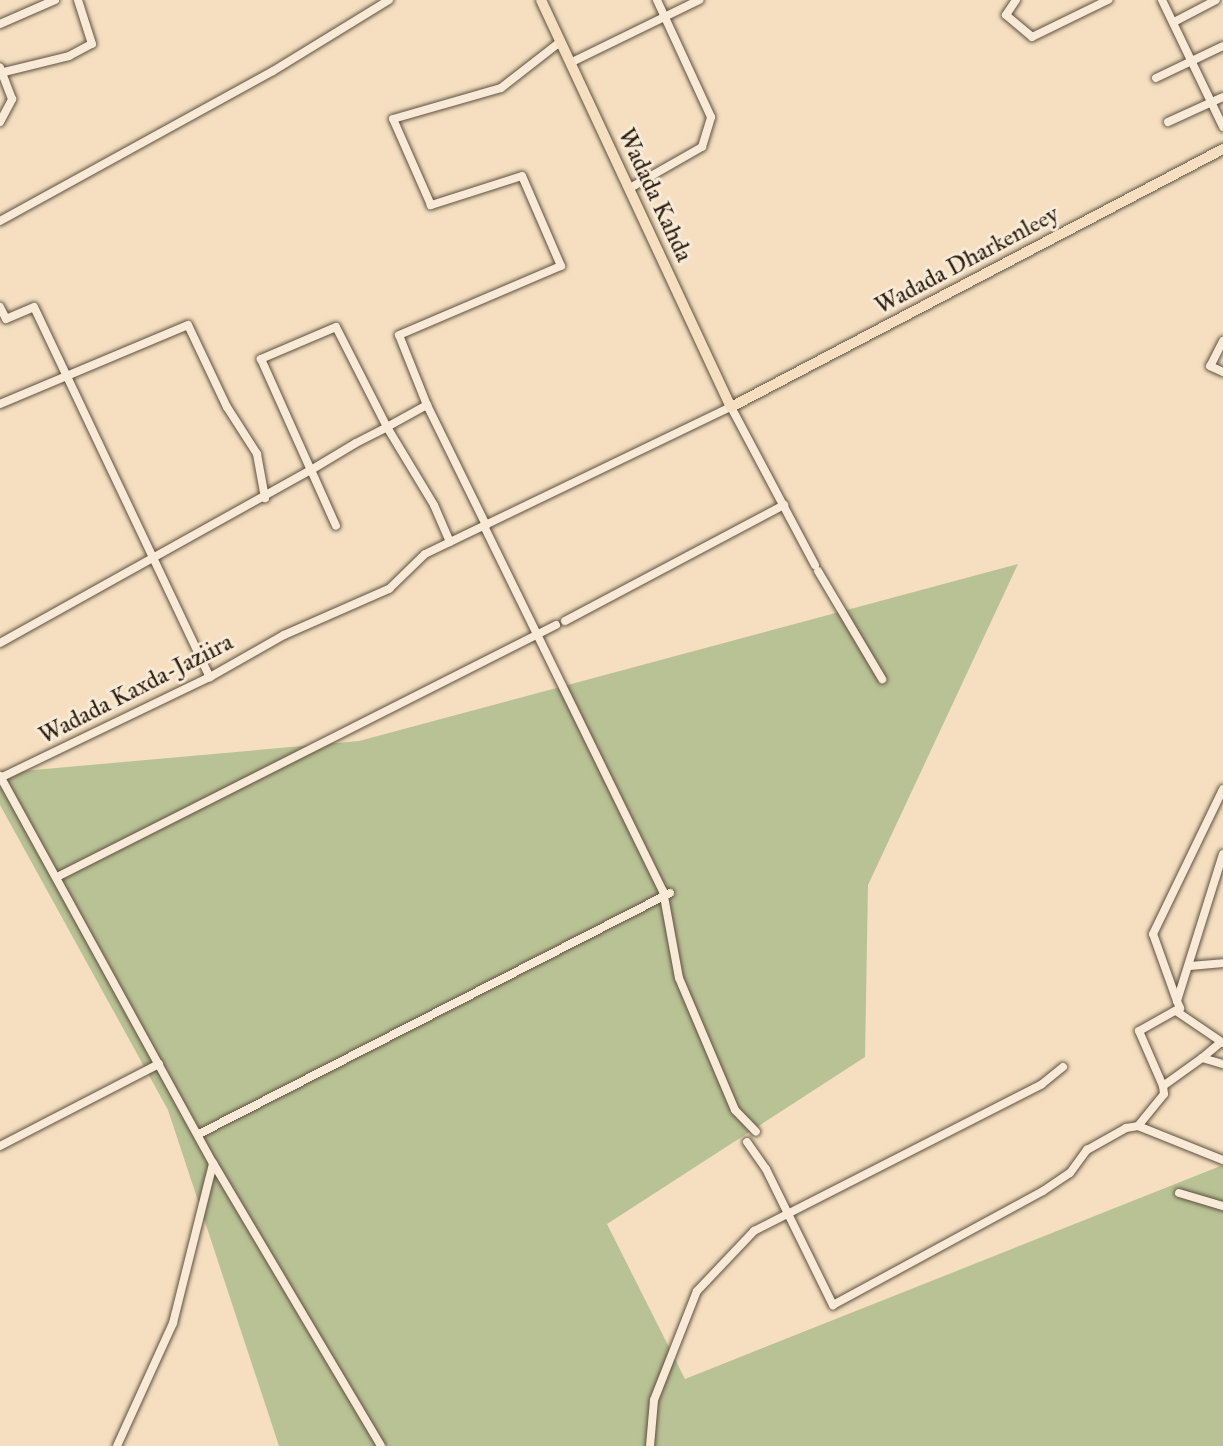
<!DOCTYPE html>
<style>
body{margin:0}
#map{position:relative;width:1223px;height:1446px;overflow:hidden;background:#f5dfc0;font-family:"IM FELL Great Primer",serif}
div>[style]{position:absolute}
.green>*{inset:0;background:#b9c295}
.roads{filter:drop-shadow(0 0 2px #5e503f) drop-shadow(0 0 2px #5e503f)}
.minor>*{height:8px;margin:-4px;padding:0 4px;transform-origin:4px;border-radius:4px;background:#f8ead6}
.major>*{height:10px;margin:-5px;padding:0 5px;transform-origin:5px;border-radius:5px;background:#f5dfc0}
span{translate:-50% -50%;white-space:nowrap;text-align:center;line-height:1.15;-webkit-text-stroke:6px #f8ead6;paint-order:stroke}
.street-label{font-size:24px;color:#2c2014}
</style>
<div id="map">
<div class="green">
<div style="clip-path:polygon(1018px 564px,868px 885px,865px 1057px,607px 1224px,685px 1379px,1223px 1165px,1223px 1446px,279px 1446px,168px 1110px,0 805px,0 773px,359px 741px)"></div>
</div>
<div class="roads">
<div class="minor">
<div style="left:1016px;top:0;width:18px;rotate:124deg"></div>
<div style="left:1006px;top:15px;width:34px;rotate:40deg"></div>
<div style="left:1032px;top:37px;width:85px;rotate:-26deg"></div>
<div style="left:1162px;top:0;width:141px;rotate:64.3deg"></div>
<div style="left:1174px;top:22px;width:47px;rotate:-27.6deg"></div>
<div style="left:0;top:24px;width:60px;rotate:-23.6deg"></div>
<div style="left:570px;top:63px;width:144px;rotate:-26deg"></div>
<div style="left:0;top:73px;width:71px;rotate:-13.8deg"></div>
<div style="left:69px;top:56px;width:26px;rotate:-28deg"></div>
<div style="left:92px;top:44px;width:46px;rotate:-107.7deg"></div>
<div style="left:1156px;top:78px;width:74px;rotate:-25.5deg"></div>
<div style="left:0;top:122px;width:26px;rotate:-62deg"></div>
<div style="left:12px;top:99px;width:34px;rotate:-111deg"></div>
<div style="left:1168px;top:122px;width:60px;rotate:-24.4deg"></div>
<div style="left:630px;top:188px;width:83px;rotate:-29.7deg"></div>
<div style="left:702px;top:147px;width:31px;rotate:-73deg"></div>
<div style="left:711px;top:117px;width:129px;rotate:-114.8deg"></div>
<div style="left:0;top:221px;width:311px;rotate:-28.8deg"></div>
<div style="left:273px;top:71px;width:136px;rotate:-31.5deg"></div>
<div style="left:0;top:307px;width:13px;rotate:63deg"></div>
<div style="left:6px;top:319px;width:30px;rotate:-23deg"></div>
<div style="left:34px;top:307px;width:410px;rotate:64.6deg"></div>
<div style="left:1223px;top:341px;width:28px;rotate:117deg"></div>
<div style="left:1210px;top:366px;width:14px;rotate:25deg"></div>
<div style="left:0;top:404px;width:204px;rotate:-22.8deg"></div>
<div style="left:188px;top:325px;width:91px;rotate:64.6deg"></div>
<div style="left:227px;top:407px;width:56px;rotate:57.4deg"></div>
<div style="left:257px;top:454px;width:45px;rotate:79.7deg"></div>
<div style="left:427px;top:405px;width:134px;rotate:63.8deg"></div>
<div style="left:484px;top:526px;width:407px;rotate:63.9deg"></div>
<div style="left:663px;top:891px;width:88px;rotate:79.6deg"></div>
<div style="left:679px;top:978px;width:143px;rotate:67deg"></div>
<div style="left:735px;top:1110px;width:30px;rotate:46deg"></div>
<div style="left:450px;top:542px;width:40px;rotate:-113.4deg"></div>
<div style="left:434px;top:505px;width:91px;rotate:-121.1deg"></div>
<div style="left:387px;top:427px;width:112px;rotate:-117deg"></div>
<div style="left:336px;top:327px;width:82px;rotate:156.9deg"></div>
<div style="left:261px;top:359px;width:122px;rotate:65.8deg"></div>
<div style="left:311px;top:470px;width:52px;rotate:-31deg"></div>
<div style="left:356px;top:443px;width:35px;rotate:-27deg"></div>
<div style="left:387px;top:427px;width:46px;rotate:-28.8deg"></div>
<div style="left:427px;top:405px;width:75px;rotate:-111.8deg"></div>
<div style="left:399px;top:335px;width:176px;rotate:-23.1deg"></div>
<div style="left:561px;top:266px;width:98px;rotate:-113.4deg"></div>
<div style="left:522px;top:176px;width:96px;rotate:162.3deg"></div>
<div style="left:431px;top:205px;width:94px;rotate:-113.8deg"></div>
<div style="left:393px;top:119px;width:112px;rotate:-16deg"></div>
<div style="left:501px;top:88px;width:75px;rotate:-37.9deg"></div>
<div style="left:818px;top:571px;width:126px;rotate:59.3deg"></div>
<div style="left:565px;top:621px;width:248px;rotate:-27.9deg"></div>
<div style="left:0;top:643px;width:356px;rotate:-29.1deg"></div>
<div style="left:311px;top:470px;width:61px;rotate:65.9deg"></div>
<div style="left:0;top:776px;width:442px;rotate:61.2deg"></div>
<div style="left:213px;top:1163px;width:329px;rotate:59.3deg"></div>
<div style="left:0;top:778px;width:233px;rotate:-25.7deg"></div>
<div style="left:210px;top:677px;width:85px;rotate:-29.6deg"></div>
<div style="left:284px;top:635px;width:115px;rotate:-23.7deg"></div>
<div style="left:389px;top:589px;width:50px;rotate:-44.2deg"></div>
<div style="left:425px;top:554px;width:339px;rotate:-25.7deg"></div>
<div style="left:731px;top:407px;width:179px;rotate:62deg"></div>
<div style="left:1223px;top:854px;width:154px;rotate:107.4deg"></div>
<div style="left:1177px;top:1001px;width:8px;rotate:67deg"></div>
<div style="left:1180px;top:1008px;width:47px;rotate:150.7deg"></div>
<div style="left:1139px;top:1031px;width:60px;rotate:66.4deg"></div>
<div style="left:1163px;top:1086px;width:48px;rotate:-35.7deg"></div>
<div style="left:1202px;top:1058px;width:22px;rotate:16deg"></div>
<div style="left:57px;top:877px;width:559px;rotate:-26.79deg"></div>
<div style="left:1190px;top:966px;width:33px;rotate:-5deg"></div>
<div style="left:1177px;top:1001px;width:71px;rotate:-109.7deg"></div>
<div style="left:1153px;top:934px;width:161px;rotate:-64.2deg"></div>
<div style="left:1176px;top:1011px;width:57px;rotate:34.2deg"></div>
<div style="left:1202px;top:1058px;width:23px;rotate:-40deg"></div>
<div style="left:1138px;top:1126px;width:41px;rotate:-50.9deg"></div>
<div style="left:1164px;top:1094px;width:8px;rotate:-97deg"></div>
<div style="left:199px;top:1134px;width:529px;rotate:-27.1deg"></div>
<div style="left:747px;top:1142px;width:33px;rotate:55deg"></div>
<div style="left:766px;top:1169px;width:152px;rotate:63.8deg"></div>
<div style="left:833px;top:1305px;width:239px;rotate:-28.5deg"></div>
<div style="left:1043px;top:1191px;width:32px;rotate:-34deg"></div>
<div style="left:1070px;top:1173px;width:29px;rotate:-54deg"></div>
<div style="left:1087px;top:1150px;width:45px;rotate:-29.4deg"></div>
<div style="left:1126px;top:1128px;width:12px;rotate:-9deg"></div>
<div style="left:1138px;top:1126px;width:92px;rotate:21.8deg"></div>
<div style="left:0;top:1146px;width:179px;rotate:-27.3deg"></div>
<div style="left:1179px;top:1193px;width:46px;rotate:16.5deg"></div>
<div style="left:117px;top:1446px;width:135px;rotate:-65.5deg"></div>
<div style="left:173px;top:1323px;width:164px;rotate:-75.9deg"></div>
<div style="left:650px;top:1446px;width:46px;rotate:-85deg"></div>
<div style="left:654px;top:1400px;width:117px;rotate:-68.5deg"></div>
<div style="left:697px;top:1291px;width:83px;rotate:-46.5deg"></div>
<div style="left:754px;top:1231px;width:323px;rotate:-27deg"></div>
<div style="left:1042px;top:1084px;width:27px;rotate:-39deg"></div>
</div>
<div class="major">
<div style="left:541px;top:0;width:449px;rotate:65deg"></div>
<div style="left:731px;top:407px;width:556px;rotate:-27.67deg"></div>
</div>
</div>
<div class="street-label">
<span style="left:655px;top:195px;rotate:65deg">Wadada Kahda</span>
<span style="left:967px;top:260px;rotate:-28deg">Wadada Dharkenleey</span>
<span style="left:136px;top:689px;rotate:-27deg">Wadada Kaxda-Jaziira</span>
</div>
</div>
